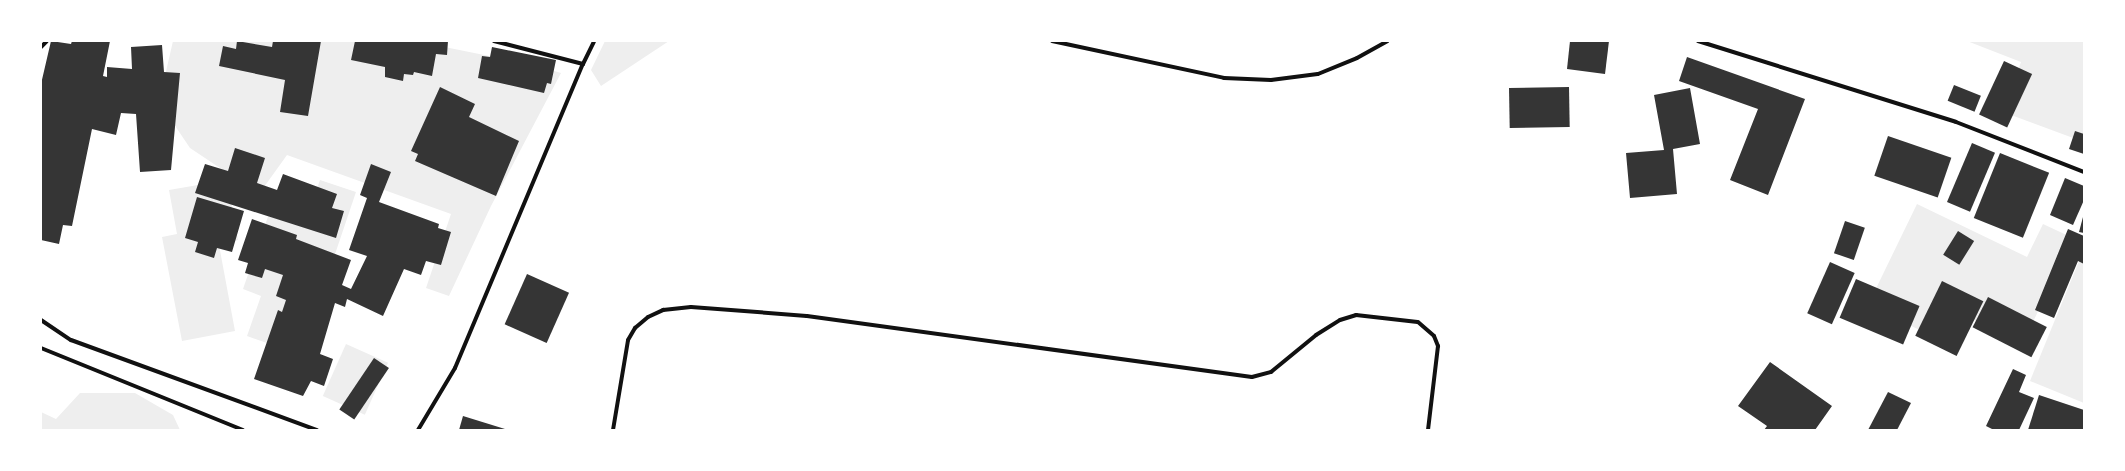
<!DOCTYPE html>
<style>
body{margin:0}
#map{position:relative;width:2125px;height:471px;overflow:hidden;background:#fff;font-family:"DM Sans",sans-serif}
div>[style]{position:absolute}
.green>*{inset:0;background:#eee;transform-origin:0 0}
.building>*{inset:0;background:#353535;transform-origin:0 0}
.service>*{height:4px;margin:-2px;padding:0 2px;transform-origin:2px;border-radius:2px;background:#111}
span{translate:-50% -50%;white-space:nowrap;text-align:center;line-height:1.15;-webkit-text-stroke:4px #fff;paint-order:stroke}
.frame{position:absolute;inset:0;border:42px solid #fff;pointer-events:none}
</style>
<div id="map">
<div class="green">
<div style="clip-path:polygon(173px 41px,415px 41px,534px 65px,561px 73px,491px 206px,449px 296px,426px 288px,451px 214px,287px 155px,259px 194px,190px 148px,159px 102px)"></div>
<div style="clip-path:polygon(605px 41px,669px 41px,601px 86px,591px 70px)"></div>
<div style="clip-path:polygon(1967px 41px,2084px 41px,2084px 142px,2003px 112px,2021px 62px)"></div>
<div style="clip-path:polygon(227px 180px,238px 240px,219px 245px,235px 331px,182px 341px,162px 237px,177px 234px,169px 190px)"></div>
<div style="clip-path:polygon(320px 180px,356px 192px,301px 355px,247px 336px,261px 296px,243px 289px,273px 202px,308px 214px)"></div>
<div style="clip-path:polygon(1917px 204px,2027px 257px,2043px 224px,2073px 238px,2023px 343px,1946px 307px,1932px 336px,1868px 305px)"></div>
<div style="clip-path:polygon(2084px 249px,2084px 403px,2030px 381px)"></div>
<div style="left:346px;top:344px;width:46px;height:57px;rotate:24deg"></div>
<div style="clip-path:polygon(80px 393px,135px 393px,173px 415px,180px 430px,41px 430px,41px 412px,56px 419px)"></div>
</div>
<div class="building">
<div style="clip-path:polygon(51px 41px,71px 44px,72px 41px,110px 41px,103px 76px,107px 77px,107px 67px,132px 69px,131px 47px,162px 45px,164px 72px,180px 73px,171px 170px,140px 172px,136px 114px,121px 113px,116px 135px,92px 129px,72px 226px,63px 225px,59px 244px,41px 240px,41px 84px)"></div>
<div style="clip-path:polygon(237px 41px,272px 47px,273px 41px,321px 41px,308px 116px,280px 112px,285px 80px,219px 66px,223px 46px,236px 49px)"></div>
<div style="clip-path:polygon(355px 41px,448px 41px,447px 55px,436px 54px,432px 76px,414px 72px,413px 75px,404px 74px,403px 81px,385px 77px,385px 67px,351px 60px)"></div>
<div style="clip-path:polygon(1570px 41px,1609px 41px,1605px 74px,1567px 69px)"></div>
<div style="clip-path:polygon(492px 47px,556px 60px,551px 84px,547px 83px,544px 93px,478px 78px,482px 56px,490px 57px)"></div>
<div style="clip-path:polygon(1687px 57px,1805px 99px,1768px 195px,1730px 180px,1758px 109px,1679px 81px)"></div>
<div style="left:2004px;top:61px;width:31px;height:59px;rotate:25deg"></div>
<div style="left:1954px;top:85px;width:29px;height:17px;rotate:22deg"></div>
<div style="clip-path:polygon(440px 87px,475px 104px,469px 117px,519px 141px,496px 196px,415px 161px,418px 154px,411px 151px)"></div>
<div style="left:1569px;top:87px;width:40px;height:60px;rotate:89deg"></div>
<div style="clip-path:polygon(1690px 88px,1700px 144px,1673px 149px,1677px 194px,1630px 198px,1626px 153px,1664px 150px,1654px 95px)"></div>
<div style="clip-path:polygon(2075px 131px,2084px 134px,2084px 154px,2069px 149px)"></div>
<div style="left:1888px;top:136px;width:67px;height:42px;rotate:19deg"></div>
<div style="left:1972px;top:143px;width:25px;height:64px;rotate:23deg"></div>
<div style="clip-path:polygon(235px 148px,265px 158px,257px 183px,277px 190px,283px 174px,337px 194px,332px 208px,344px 211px,336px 238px,195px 193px,205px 164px,228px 171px)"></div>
<div style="left:2000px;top:153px;width:53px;height:70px;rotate:22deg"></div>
<div style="clip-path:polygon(371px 164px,391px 172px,379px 202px,439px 224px,438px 228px,451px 232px,441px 265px,426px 261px,421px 275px,404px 269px,383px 316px,347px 299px,345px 307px,335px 303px,320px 354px,333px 359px,324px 386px,311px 381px,303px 396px,254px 379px,278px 310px,282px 312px,286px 300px,276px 296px,283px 275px,265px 269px,262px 278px,245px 273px,248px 263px,238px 260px,252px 219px,297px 235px,296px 239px,351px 260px,342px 285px,351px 289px,367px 256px,349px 250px,367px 198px,360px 195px)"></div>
<div style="clip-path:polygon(2065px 178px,2084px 186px,2084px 200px,2073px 225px,2050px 215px)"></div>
<div style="clip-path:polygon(197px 197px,244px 211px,232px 252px,217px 248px,214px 258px,195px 252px,198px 242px,185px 238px)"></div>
<div style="clip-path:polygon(2083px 217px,2084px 217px,2084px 233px,2079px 232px)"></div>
<div style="left:1845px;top:221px;width:21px;height:34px;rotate:19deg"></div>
<div style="clip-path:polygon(2068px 229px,2084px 236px,2084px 264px,2078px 261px,2054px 318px,2035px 310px)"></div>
<div style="left:1958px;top:231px;width:19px;height:28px;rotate:32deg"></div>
<div style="left:1830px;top:262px;width:27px;height:56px;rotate:24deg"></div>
<div style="left:527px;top:274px;width:46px;height:55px;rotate:24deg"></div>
<div style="left:1856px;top:279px;width:69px;height:42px;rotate:23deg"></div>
<div style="left:1942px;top:281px;width:46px;height:61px;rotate:26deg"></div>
<div style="left:1988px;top:297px;width:66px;height:34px;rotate:27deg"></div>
<div style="left:374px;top:358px;width:18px;height:62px;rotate:34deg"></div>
<div style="clip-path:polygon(1770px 362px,1832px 406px,1815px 430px,1764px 430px,1767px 426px,1738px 406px)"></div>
<div style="clip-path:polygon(2013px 369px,2026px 375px,2019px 392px,2034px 398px,2019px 430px,1994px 430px,1986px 426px)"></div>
<div style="clip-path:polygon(1888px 392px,1911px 403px,1897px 430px,1868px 430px)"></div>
<div style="clip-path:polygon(2039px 395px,2084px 410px,2084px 430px,2028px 430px)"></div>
<div style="clip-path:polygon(463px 416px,505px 429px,504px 430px,459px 430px)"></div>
</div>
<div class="service">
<div style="left:1052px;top:41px;width:176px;rotate:12.1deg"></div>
<div style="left:1224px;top:78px;width:47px;rotate:2.4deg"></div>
<div style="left:1271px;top:80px;width:47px;rotate:-7.3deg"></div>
<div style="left:1318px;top:74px;width:42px;rotate:-22.3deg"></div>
<div style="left:1357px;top:58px;width:35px;rotate:-29deg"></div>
<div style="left:1698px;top:41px;width:270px;rotate:17.4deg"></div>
<div style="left:1956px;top:122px;width:137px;rotate:21.3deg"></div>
<div style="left:41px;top:47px;width:8px;rotate:-45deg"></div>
<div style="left:583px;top:64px;width:25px;rotate:-64deg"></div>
<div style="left:41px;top:320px;width:36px;rotate:34deg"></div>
<div style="left:71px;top:340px;width:262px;rotate:20.1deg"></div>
<div style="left:41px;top:348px;width:218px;rotate:22.1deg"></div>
<div style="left:418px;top:430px;width:72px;rotate:-59.2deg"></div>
<div style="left:455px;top:368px;width:330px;rotate:-67.2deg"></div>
<div style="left:583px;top:64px;width:92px;rotate:-165.5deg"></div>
<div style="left:613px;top:430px;width:91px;rotate:-80.5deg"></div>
<div style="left:628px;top:340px;width:14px;rotate:-60deg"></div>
<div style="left:635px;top:328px;width:17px;rotate:-40deg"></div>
<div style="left:648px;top:317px;width:17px;rotate:-25deg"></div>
<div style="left:663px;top:310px;width:28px;rotate:-6deg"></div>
<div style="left:691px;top:307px;width:116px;rotate:4.4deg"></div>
<div style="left:807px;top:316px;width:449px;rotate:7.8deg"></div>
<div style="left:1252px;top:377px;width:20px;rotate:-15deg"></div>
<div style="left:1271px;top:372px;width:58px;rotate:-39.4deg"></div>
<div style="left:1316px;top:335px;width:28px;rotate:-32deg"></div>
<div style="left:1340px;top:320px;width:17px;rotate:-17deg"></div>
<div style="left:1356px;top:315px;width:62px;rotate:6.4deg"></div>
<div style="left:1418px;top:322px;width:21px;rotate:41deg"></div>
<div style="left:1434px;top:336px;width:11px;rotate:68deg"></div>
<div style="left:1438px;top:346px;width:85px;rotate:96.8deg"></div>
</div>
<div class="frame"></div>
</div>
